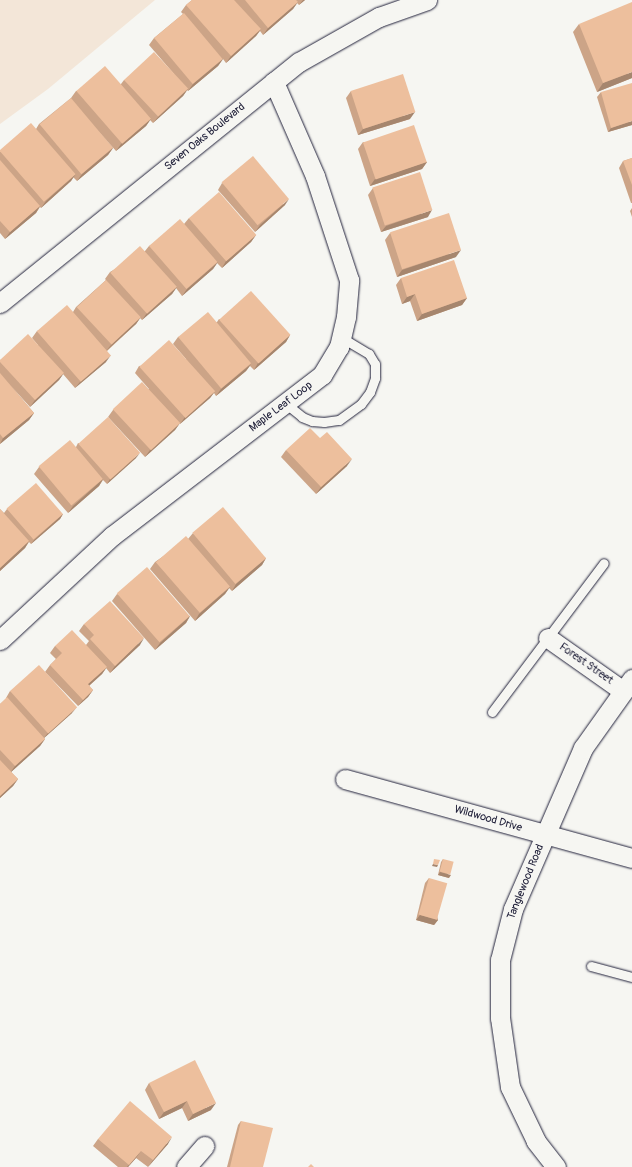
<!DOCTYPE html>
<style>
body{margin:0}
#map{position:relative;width:632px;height:1167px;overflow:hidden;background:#f6f6f2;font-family:Pangolin,sans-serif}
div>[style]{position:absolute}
.built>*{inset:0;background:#f3e6d8}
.roads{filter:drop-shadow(0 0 1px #22223b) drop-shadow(0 0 1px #22223b)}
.service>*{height:9px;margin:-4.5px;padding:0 4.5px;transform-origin:4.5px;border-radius:4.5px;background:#f6f6f2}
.minor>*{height:19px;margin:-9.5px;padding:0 9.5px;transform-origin:9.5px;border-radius:9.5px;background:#f6f6f2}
.wall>*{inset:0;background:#cca487}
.shaded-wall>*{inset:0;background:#a6866e}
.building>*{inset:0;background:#edbf9d;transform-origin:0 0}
span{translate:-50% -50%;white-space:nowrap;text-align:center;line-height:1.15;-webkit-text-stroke:3px #f6f6f2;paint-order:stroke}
.street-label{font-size:11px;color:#22223b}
</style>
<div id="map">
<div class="built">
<div style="clip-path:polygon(0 0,155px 0,48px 89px,0 124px)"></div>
</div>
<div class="roads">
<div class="service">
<div style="left:285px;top:403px;width:22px;rotate:39deg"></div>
<div style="left:302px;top:417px;width:11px;rotate:22deg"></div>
<div style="left:312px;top:421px;width:12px;rotate:5deg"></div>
<div style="left:324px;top:422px;width:15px;rotate:-8deg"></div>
<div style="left:339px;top:420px;width:27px;rotate:-36deg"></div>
<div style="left:361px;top:404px;width:15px;rotate:-53deg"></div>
<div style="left:370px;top:392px;width:15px;rotate:-70deg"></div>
<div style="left:375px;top:378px;width:14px;rotate:-90deg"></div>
<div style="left:375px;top:364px;width:12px;rotate:-121deg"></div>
<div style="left:369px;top:354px;width:31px;rotate:-149deg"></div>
<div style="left:492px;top:712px;width:186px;rotate:-53.1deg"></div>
<div style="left:591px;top:966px;width:42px;rotate:15deg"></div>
</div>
<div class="minor">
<div style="left:0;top:303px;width:384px;rotate:-38.9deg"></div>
<div style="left:299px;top:62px;width:92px;rotate:-29.4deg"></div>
<div style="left:379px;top:17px;width:51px;rotate:-19.5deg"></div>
<div style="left:548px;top:638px;width:92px;rotate:35.2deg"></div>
<div style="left:0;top:640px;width:153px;rotate:-42.9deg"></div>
<div style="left:112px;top:536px;width:265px;rotate:-37.5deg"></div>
<div style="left:322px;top:375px;width:33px;rotate:-59deg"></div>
<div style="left:339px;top:347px;width:31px;rotate:-77deg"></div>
<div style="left:346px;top:317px;width:37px;rotate:-85deg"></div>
<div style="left:349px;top:280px;width:109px;rotate:-108.1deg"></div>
<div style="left:315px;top:176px;width:103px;rotate:-113.6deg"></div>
<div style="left:345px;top:779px;width:298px;rotate:15.4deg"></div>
<div style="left:186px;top:1167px;width:28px;rotate:-49deg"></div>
<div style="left:556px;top:1167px;width:33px;rotate:-128deg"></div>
<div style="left:536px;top:1141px;width:60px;rotate:-115.7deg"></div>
<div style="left:510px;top:1087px;width:70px;rotate:-98.2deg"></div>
<div style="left:500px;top:1018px;width:58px;rotate:-90deg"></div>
<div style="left:500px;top:960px;width:53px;rotate:-75.7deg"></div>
<div style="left:513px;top:909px;width:176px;rotate:-66.5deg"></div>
<div style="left:583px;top:748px;width:85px;rotate:-54.6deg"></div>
</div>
</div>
<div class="wall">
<div style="clip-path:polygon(192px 0,305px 0,299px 5px,297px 3px,293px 9px,263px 35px,260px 31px,256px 36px,226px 63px,223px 59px,218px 66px,188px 91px,187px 90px,183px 96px,153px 123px,150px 120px,146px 126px,116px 151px,94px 126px,113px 148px,108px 155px,77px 181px,73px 177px,71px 181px,41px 208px,40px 207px,36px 213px,5px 239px,0 233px,0 151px,36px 129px,39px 124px,71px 98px,76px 91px,121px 84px,124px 80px,174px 74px,149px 45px,154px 38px,183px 14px,181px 12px,186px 5px)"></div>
<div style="clip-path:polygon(579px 24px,632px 78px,597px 92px,573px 32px)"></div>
<div style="clip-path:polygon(351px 91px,410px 119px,358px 135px,346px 98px)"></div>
<div style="clip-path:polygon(601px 92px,632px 125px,608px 132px,597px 97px)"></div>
<div style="clip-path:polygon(363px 142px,427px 162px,422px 169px,370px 186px,358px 149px)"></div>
<div style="clip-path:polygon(632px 158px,632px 203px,631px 203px,619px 168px,623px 161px)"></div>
<div style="clip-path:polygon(222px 183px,285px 205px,255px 232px,218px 190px)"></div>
<div style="clip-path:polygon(373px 188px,428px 217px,381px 232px,368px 195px)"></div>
<div style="clip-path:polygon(632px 208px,632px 217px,630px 211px)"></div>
<div style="clip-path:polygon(189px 218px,256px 235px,251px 242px,222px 268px,217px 263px,213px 269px,182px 296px,176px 288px,172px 294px,142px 320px,140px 318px,136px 324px,107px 351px,106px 362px,75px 388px,63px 374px,59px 380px,30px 407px,11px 386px,34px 413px,29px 420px,0 444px,0 360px,38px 345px,32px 338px,37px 331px,73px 312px,76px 307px,106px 280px,105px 279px,110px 272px,145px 251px,149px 246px,184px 224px)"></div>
<div style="clip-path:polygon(390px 233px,456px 257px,397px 277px,385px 240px)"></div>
<div style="clip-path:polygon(401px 278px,467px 298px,462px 305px,417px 321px,410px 301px,402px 304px,396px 285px)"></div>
<div style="clip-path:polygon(219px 319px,290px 335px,286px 342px,254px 370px,250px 366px,246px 371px,216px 396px,214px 393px,210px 398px,180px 424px,180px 423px,175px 430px,145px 457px,108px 417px,113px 410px,149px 389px,135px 373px,139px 366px,186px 359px,173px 344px,178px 337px,217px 322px)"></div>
<div style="clip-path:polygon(78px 443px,136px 458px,107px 484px,103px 480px,99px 486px,68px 513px,34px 474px,39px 467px,76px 447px)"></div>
<div style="clip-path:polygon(286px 450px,347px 466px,316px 494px,281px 457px)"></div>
<div style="clip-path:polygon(0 509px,4px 513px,7px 509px,63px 514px,60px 519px,31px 544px,29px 542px,25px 548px,0 571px)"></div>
<div style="clip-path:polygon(193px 533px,266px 558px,262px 565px,232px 591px,229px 588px,225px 594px,195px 621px,150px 569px,155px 562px,188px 539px)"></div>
<div style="clip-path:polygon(117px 594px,190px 616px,186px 623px,155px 650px,112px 601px)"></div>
<div style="clip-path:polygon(84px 624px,140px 645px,110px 673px,106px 668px,102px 674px,89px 686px,93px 690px,88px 697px,78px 706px,45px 672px,50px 665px,56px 659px,50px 653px,55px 646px,86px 645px,89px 641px,79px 631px)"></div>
<div style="clip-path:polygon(10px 691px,72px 713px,44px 738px,45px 739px,40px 746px,11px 772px,18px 779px,13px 786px,0 798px,0 704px,6px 699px,6px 698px)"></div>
<div style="clip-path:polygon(443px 859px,449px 878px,438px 875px,441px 862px)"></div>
<div style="clip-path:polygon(429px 878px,438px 920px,434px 925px,416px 920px,425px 883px)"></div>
<div style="clip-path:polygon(149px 1083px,211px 1110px,188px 1121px,182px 1108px,159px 1119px,145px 1090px)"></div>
<div style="clip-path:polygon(241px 1121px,263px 1167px,227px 1167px,238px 1125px)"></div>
<div style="clip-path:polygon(98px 1139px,168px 1144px,148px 1167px,136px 1158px,128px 1167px,118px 1167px,93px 1146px)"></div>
</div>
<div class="shaded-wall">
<div style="clip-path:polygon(303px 0,305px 0,299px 5px)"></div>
<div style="clip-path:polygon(298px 2px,293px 9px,263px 35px,268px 28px)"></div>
<div style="clip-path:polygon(261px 29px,256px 36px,226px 63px,231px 56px)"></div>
<div style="clip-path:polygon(223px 59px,218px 66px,188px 91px,193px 84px)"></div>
<div style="clip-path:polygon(632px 72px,632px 78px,597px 92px,603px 83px)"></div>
<div style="clip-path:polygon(188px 89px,183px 96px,153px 123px,158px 117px)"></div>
<div style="clip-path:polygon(415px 112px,410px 119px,358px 135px,363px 129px)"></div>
<div style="clip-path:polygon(151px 119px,146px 126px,116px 151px,121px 144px)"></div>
<div style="clip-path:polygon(632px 121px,632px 125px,608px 132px,611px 128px)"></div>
<div style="clip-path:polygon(113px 148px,108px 155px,77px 181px,82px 174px)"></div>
<div style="clip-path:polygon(427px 162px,422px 169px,370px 186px,375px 179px)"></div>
<div style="clip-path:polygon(76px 174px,71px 181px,41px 208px,46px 201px)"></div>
<div style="clip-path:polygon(289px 199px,285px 205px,255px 232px,260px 225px)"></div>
<div style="clip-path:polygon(40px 206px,36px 213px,5px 239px,10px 232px)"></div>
<div style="clip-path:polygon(432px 210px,428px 217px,381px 232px,386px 226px)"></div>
<div style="clip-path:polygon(256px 235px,251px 242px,222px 268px,226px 261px)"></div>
<div style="clip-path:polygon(461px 250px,456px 257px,397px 277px,402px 270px)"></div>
<div style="clip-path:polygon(218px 262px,213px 269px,182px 296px,187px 289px)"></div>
<div style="clip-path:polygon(177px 287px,172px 294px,142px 320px,147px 313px)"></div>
<div style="clip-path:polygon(415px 294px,410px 301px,402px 304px,407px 297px)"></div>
<div style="clip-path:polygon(467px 298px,462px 305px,417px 321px,422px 314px)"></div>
<div style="clip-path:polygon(141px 317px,136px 324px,106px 351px,111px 345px)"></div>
<div style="clip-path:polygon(290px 335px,286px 342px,254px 370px,258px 363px)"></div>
<div style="clip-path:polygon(111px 355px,106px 362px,75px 388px,80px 382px)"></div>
<div style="clip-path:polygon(251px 364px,246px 371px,216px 396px,221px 389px)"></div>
<div style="clip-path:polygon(64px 373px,59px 380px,30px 407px,35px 400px)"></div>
<div style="clip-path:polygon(215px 391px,210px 398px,180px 424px,185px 417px)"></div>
<div style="clip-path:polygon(34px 413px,29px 420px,0 444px,3px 438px)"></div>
<div style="clip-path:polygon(180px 423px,175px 430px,145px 457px,150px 450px)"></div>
<div style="clip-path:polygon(140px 453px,136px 458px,107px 484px,110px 479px)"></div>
<div style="clip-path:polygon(352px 459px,347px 466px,316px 494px,321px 487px)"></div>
<div style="clip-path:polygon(103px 479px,99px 486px,68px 513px,73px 506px)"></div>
<div style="clip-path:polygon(63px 514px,60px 519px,31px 544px,34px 540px)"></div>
<div style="clip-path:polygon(29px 541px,25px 548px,0 571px,0 568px)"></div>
<div style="clip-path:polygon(266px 558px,262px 565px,232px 591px,236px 584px)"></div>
<div style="clip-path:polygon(230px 587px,225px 594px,195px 621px,199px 614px)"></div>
<div style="clip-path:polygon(190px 616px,186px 623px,155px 650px,160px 643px)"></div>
<div style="clip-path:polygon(144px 638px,140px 645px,110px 673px,115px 666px)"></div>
<div style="clip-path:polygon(107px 667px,102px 674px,83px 691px,88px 684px)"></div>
<div style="clip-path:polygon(93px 690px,88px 697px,78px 706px,83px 700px)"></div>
<div style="clip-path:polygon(77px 707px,72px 713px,43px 739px,48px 733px)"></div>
<div style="clip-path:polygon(45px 739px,40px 746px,10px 773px,15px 766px)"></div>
<div style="clip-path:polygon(18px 779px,13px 786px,0 798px,0 796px)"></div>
<div style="clip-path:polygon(433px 864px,438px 865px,437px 867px,432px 866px)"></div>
<div style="clip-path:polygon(440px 872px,451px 875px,449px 878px,438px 875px)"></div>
<div style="clip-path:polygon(420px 915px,438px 920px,434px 925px,416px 920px)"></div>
<div style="clip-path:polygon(187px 1101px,182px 1108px,159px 1119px,164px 1112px)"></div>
<div style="clip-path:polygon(216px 1103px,211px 1110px,188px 1121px,193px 1114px)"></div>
<div style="clip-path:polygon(172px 1137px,168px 1144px,148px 1167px,153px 1160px)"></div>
<div style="clip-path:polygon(141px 1151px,136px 1158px,128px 1167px,127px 1167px)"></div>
</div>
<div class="building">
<div style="clip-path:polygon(192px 0,234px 0,261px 29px,231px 56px,186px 5px)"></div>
<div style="clip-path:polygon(245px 0,296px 0,298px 2px,268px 28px)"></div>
<div style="clip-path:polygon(632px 2px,632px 72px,603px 83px,579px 24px)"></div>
<div style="left:184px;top:13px;width:60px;height:39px;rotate:50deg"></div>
<div style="left:154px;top:52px;width:50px;height:41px;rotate:47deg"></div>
<div style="left:105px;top:66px;width:70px;height:38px;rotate:49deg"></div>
<div style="left:403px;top:74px;width:40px;height:55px;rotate:72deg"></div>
<div style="clip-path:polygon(632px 83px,632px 121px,611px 128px,601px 92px)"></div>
<div style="left:71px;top:98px;width:65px;height:41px;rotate:50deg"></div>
<div style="left:31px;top:123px;width:68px;height:42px;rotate:49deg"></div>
<div style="left:414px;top:125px;width:39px;height:54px;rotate:71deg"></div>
<div style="left:253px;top:156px;width:56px;height:41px;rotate:50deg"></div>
<div style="clip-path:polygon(632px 158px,632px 185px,623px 161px)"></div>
<div style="clip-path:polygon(0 160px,40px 206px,10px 232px,0 221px)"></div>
<div style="left:420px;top:172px;width:40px;height:50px;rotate:72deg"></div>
<div style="left:219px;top:192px;width:57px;height:40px;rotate:49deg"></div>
<div style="left:449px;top:213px;width:39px;height:62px;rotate:72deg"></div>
<div style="left:180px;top:219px;width:57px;height:41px;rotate:49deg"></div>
<div style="left:140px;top:246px;width:55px;height:40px;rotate:48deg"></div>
<div style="clip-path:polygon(454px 260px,467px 298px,422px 314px,415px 294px,407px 297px,401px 278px)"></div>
<div style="left:106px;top:280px;width:51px;height:40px;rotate:47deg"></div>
<div style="left:251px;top:291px;width:59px;height:43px;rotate:48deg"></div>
<div style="left:67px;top:305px;width:67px;height:40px;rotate:49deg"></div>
<div style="left:208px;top:312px;width:67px;height:39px;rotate:50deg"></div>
<div style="clip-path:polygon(28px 334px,64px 373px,35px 400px,0 362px,0 360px)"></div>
<div style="left:169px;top:340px;width:69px;height:40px;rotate:48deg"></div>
<div style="clip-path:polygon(0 373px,34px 413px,3px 438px,0 434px)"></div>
<div style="left:142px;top:382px;width:56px;height:40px;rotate:47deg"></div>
<div style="left:108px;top:417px;width:48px;height:40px;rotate:48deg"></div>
<div style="clip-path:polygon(310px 428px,320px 438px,327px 432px,352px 459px,321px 487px,286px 450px)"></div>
<div style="left:70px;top:440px;width:51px;height:41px;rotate:50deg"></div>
<div style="left:36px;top:483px;width:41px;height:39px;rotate:49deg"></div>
<div style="left:223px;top:507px;width:67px;height:40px;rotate:50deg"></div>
<div style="clip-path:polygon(0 509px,29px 541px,0 568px)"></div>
<div style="left:186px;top:536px;width:67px;height:40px;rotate:49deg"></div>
<div style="left:147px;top:567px;width:65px;height:40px;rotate:49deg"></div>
<div style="clip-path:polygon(110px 601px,144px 638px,115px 666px,90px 639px,94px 635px,84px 624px)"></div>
<div style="clip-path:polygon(72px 630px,107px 667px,88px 684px,93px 690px,83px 700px,50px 665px,62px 653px,55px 646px)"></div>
<div style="left:39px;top:665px;width:57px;height:39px;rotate:48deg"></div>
<div style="clip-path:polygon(7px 697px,45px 739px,15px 766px,0 750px,0 704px)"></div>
<div style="clip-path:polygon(0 760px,18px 779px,0 796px)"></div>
<div style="clip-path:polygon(434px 859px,440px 860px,438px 865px,433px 864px)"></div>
<div style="left:443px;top:859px;width:11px;height:13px;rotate:15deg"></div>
<div style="left:429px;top:878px;width:19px;height:38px;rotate:16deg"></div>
<div style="clip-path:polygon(195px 1060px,216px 1103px,193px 1114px,187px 1101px,164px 1112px,149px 1083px)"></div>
<div style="clip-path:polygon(130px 1101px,172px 1137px,153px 1160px,141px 1151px,129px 1165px,98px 1139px)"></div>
<div style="clip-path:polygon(241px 1121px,273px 1128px,263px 1167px,230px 1167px)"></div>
<div style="clip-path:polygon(311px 1164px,314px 1167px,308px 1167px)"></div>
</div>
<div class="street-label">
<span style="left:205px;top:137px;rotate:-39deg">Seven Oaks Boulevard</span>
<span style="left:281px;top:407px;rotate:-37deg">Maple Leaf Loop</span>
<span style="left:586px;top:664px;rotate:35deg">Forest Street</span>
<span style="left:488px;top:819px;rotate:16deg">Wildwood Drive</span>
<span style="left:526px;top:882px;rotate:-68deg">Tanglewood Road</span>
</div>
</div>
